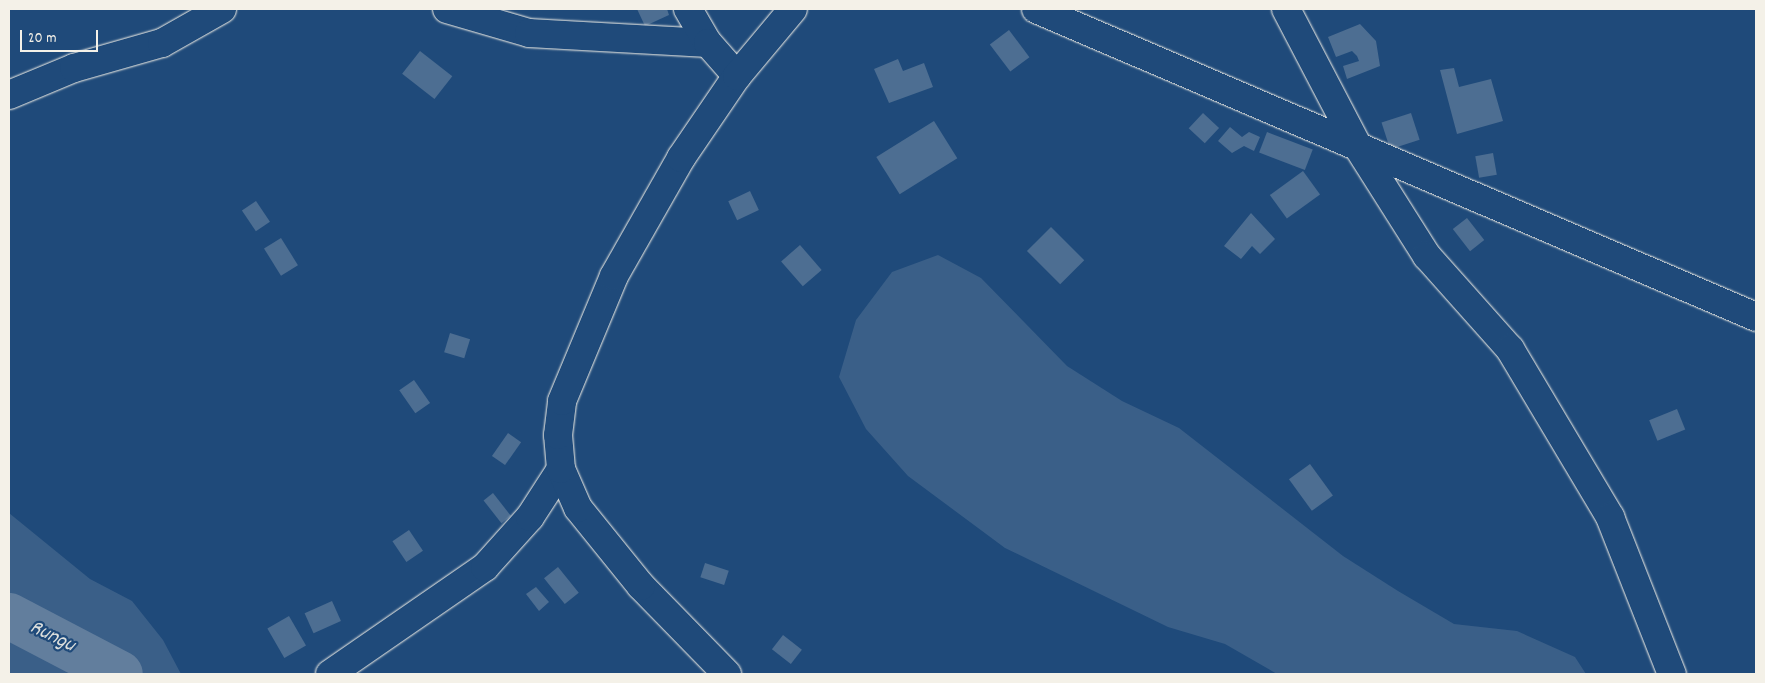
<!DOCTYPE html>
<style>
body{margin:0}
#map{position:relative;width:1765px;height:683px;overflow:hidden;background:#1f4a7a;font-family:Dekko,sans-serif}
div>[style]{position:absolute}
.green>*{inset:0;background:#3a5f88}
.river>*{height:46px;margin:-23px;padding:0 23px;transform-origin:23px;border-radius:23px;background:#627e9d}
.building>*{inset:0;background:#4d6e92;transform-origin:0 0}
.roads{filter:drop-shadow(0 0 1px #f4f1e8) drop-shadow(0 0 1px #f4f1e8)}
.minor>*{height:28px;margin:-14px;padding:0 14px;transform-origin:14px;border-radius:14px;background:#1f4a7a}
.major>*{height:28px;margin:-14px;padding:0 14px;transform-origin:14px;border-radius:14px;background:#1f4a7a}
span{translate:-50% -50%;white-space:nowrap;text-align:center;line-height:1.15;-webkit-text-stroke:4.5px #1f4a7a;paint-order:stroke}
.water-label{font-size:21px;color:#dee0dd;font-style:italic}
.frame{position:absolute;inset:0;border:10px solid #f4f1e8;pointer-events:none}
.scale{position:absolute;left:20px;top:30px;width:78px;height:22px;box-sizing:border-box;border:2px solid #f4f1e8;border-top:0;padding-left:6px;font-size:15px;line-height:18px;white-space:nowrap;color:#f4f1e8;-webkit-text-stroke:4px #1f4a7a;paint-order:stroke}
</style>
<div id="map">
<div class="green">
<div style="clip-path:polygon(938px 255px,981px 278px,1067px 366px,1122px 401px,1179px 428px,1343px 556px,1398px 591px,1454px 624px,1517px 631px,1575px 657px,1586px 674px,1277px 674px,1225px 644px,1168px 627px,1005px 548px,908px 476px,866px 429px,839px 377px,856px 320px,892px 272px)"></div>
<div style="clip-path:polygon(9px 513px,90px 579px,132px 601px,163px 640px,181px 674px,9px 674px)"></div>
</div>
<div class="river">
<div style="left:9px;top:616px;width:125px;rotate:27.6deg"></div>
</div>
<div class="building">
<div style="clip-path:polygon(637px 9px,667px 9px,669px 15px,645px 26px)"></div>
<div style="clip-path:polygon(1360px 24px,1376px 41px,1380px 66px,1347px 79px,1343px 66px,1359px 61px,1357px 56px,1352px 51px,1336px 57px,1328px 37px)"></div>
<div style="left:1009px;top:30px;width:34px;height:24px;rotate:53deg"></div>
<div style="left:420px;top:51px;width:41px;height:29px;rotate:38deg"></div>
<div style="clip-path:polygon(898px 59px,903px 71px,924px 63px,933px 87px,889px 103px,874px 69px)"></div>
<div style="clip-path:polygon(1454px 68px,1459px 87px,1491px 79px,1503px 121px,1457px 134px,1440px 70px)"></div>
<div style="left:1203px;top:113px;width:22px;height:21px;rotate:43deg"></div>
<div style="left:1411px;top:113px;width:28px;height:31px;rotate:72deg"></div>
<div style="left:934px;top:121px;width:44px;height:68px;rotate:58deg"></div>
<div style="clip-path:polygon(1230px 127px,1242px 137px,1249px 132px,1260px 137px,1254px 151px,1244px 146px,1232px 153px,1218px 141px)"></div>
<div style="left:1267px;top:132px;width:49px;height:22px;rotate:21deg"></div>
<div style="left:1493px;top:153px;width:22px;height:18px;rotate:80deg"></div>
<div style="left:1303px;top:171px;width:29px;height:41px;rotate:54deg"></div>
<div style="left:750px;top:191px;width:21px;height:24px;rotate:65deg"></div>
<div style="left:256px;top:201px;width:25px;height:17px;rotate:56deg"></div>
<div style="clip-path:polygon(1251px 213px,1275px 239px,1260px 254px,1252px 246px,1241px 259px,1224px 246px)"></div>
<div style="left:1467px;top:218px;width:28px;height:18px;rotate:52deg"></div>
<div style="left:1051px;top:227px;width:47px;height:34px;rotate:45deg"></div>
<div style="left:281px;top:238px;width:32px;height:20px;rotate:58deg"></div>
<div style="left:800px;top:245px;width:33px;height:25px;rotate:49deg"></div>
<div style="left:450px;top:333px;width:21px;height:20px;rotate:17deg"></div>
<div style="left:414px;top:380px;width:28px;height:18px;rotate:55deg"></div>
<div style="left:1677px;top:409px;width:22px;height:30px;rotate:68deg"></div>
<div style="left:508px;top:433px;width:16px;height:28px;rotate:35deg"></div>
<div style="left:1310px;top:464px;width:39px;height:26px;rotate:54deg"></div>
<div style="left:493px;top:493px;width:29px;height:12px;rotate:52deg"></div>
<div style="left:409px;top:530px;width:25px;height:20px;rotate:56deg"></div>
<div style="left:705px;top:563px;width:25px;height:15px;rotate:18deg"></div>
<div style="left:558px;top:567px;width:33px;height:18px;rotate:51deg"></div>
<div style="clip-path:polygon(536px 587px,549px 602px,539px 611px,526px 594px)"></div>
<div style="left:332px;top:601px;width:22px;height:30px;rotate:66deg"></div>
<div style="left:289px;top:616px;width:34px;height:25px;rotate:60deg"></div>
<div style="left:783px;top:635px;width:24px;height:18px;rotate:38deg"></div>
</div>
<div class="roads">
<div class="minor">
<div style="left:447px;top:9px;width:85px;rotate:16.3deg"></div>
<div style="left:529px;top:33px;width:179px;rotate:3.2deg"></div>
<div style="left:688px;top:9px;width:39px;rotate:60deg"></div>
<div style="left:708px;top:43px;width:44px;rotate:48.7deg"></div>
<div style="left:1286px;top:9px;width:156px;rotate:62.4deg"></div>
<div style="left:1358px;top:147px;width:129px;rotate:57.7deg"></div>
<div style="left:1427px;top:256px;width:125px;rotate:48.3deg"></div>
<div style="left:1510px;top:349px;width:196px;rotate:59.2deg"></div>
<div style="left:1610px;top:517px;width:169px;rotate:68.5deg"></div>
<div style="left:9px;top:95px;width:70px;rotate:-22.6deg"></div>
<div style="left:74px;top:68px;width:91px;rotate:-15.9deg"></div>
<div style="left:162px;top:43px;width:69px;rotate:-29.5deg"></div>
<div style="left:330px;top:674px;width:188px;rotate:-34.6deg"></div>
<div style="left:485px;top:567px;width:67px;rotate:-48deg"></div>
<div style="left:530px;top:517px;width:57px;rotate:-57.1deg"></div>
</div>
<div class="major">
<div style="left:1036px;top:9px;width:783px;rotate:23.16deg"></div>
<div style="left:727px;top:674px;width:123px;rotate:-134.3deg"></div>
<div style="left:641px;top:586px;width:100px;rotate:-128.9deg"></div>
<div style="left:578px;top:508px;width:43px;rotate:-113.6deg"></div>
<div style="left:561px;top:469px;width:34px;rotate:-95deg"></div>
<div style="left:558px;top:435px;width:34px;rotate:-83deg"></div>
<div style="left:562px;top:401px;width:135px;rotate:-67.4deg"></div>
<div style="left:614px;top:276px;width:136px;rotate:-60.4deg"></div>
<div style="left:681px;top:158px;width:99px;rotate:-55.7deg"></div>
<div style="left:737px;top:76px;width:87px;rotate:-50.1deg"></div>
</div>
</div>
<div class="water-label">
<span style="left:52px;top:637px;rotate:26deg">Rungu</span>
</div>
<div class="frame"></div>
<div class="scale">20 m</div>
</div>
